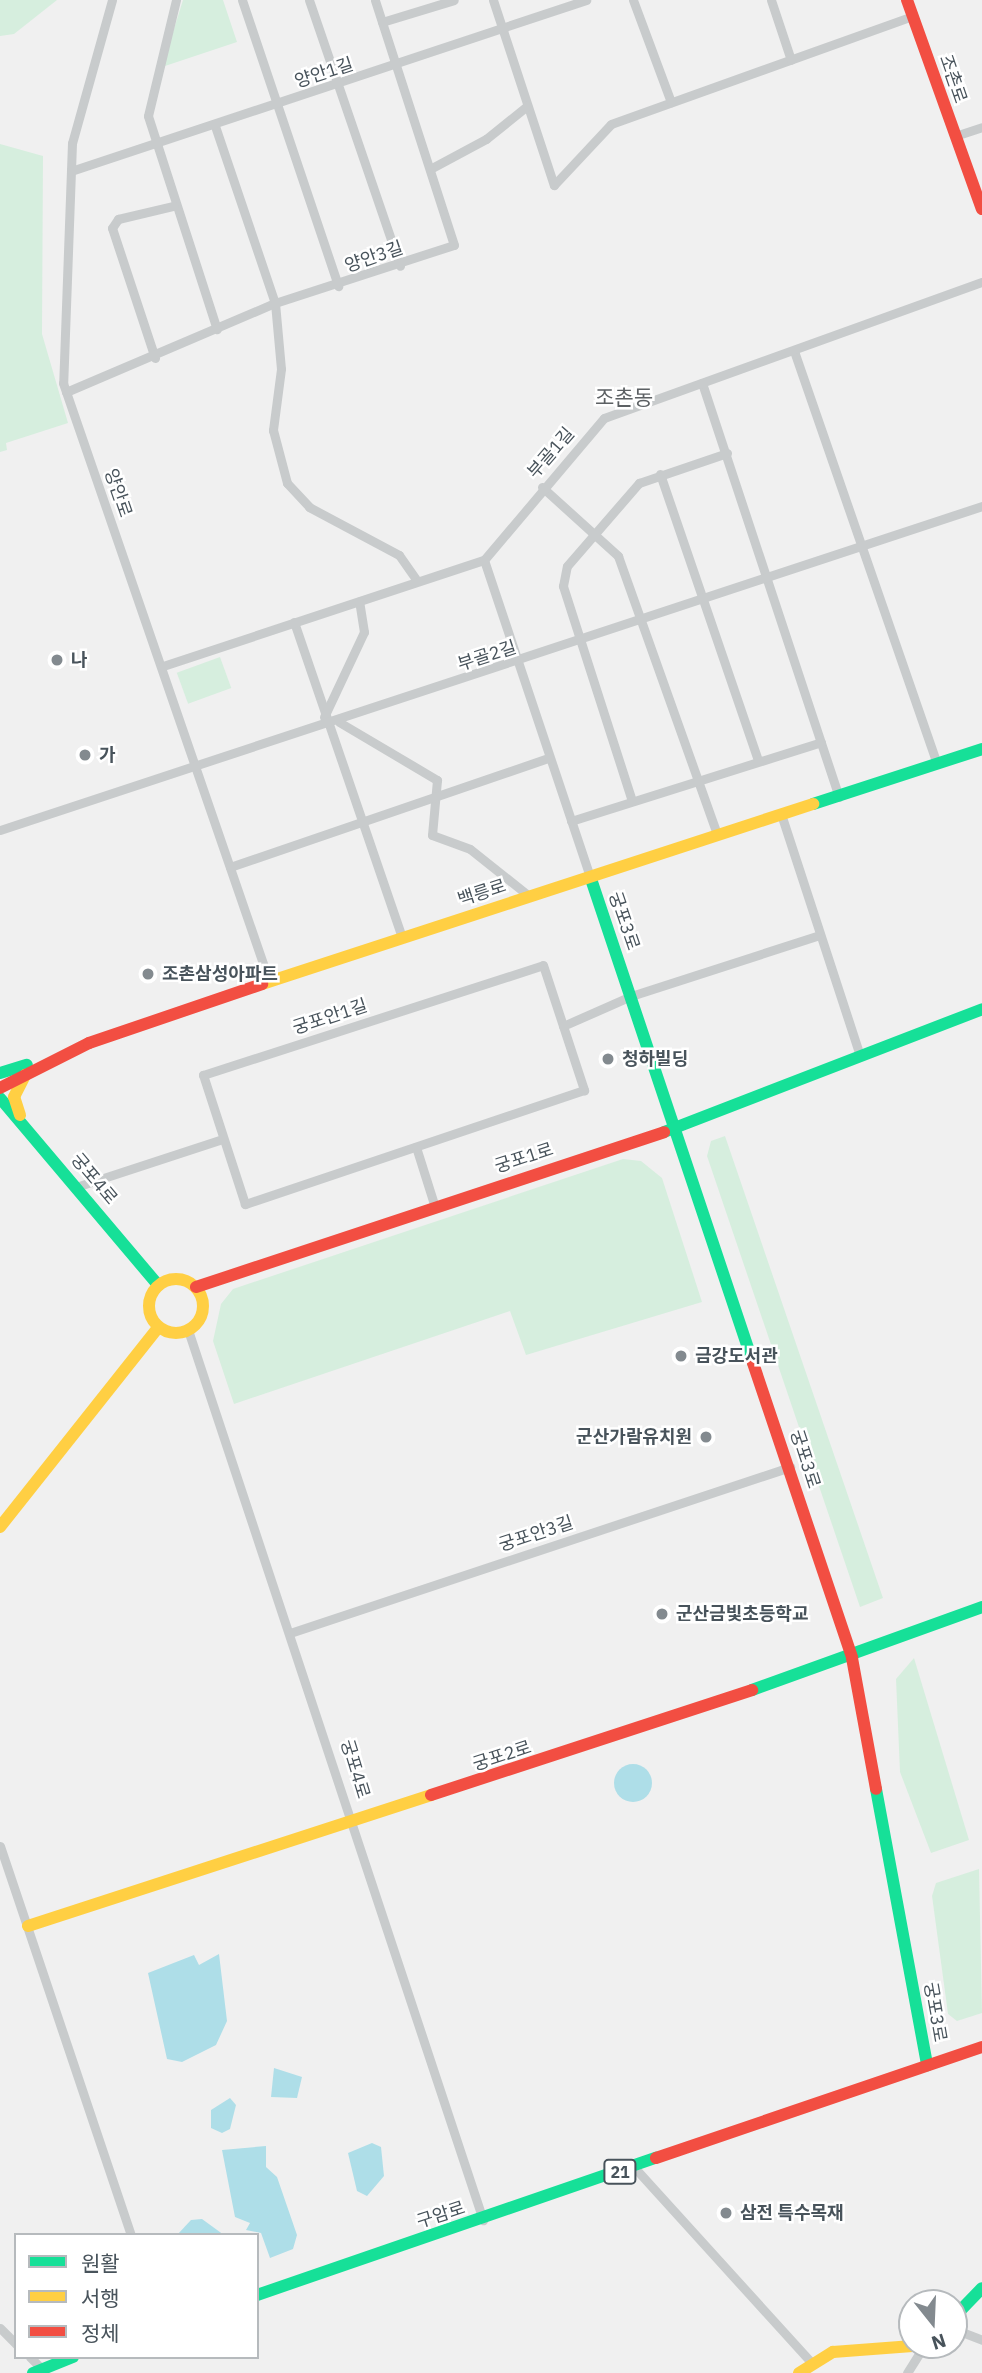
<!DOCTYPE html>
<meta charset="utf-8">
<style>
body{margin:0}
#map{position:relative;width:982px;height:2373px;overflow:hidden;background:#f0f0f0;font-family:"IBM Plex Sans","Noto Sans KR",sans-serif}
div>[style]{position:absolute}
.green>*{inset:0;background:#d6eede;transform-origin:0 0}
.water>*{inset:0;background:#aedee8}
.round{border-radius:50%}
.street>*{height:9px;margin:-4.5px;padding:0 4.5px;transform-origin:4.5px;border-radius:4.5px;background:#c8cbcc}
.fast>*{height:12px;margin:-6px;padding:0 6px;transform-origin:6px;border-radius:6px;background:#16e098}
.slow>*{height:12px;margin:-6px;padding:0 6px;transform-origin:6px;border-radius:6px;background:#ffcf43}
.slow>.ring{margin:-6px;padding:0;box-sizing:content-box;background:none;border:12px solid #ffcf43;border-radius:50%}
.jam>*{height:12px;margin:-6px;padding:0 6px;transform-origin:6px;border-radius:6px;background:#f24e42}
.dots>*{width:19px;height:19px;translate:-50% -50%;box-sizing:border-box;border:4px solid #fff;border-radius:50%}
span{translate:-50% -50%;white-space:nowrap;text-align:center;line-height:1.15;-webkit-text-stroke:5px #fff;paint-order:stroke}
.shield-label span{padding:2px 5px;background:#fff;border:2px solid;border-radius:5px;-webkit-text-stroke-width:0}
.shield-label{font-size:16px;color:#48535b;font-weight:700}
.street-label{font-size:18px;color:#48535b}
.poi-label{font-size:18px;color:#48535b;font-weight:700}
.left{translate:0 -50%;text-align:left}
.right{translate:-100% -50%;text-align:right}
.quarter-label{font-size:21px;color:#5c6063}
.legend{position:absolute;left:14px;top:2233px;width:245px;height:126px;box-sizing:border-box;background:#fff;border:2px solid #b6babd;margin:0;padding:9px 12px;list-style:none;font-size:21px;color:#48535b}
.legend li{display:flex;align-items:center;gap:14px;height:35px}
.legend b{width:35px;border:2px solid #b6babd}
.north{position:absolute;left:898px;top:2289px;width:70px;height:70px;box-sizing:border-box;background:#fff;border:2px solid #b6babd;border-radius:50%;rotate:162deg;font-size:19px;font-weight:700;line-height:28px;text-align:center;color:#48535b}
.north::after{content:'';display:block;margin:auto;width:24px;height:32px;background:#838a8f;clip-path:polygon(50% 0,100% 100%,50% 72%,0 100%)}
</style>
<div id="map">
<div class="green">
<div style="clip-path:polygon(0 0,57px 0,14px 34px,0 36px)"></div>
<div style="clip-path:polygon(183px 0,223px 0,237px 42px,162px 67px)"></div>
<div style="clip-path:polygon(0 144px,43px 156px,42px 334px,68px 423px,6px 443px,7px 450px,0 452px)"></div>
<div style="left:220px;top:657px;width:33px;height:46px;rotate:70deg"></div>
<div style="clip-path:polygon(725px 1136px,883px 1598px,860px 1607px,707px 1156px,711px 1141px)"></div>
<div style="clip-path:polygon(623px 1159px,641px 1161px,662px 1178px,702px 1302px,526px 1355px,510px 1311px,234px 1404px,213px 1341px,221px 1304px,233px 1289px)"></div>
<div style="clip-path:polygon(914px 1658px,969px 1840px,931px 1853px,900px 1772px,896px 1679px)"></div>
<div style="clip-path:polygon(979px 1869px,982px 2013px,957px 2021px,948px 2014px,932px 1896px,936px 1883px)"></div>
</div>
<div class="water">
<div class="round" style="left:614px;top:1764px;width:38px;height:38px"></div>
<div style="clip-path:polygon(219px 1954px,227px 2021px,216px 2045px,182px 2062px,167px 2059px,148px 1973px,194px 1955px,199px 1965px)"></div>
<div style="clip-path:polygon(274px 2068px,302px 2077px,297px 2098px,271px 2097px)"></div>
<div style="clip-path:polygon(230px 2098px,236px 2105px,230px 2129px,222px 2133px,211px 2128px,211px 2110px)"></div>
<div style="clip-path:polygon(372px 2143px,381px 2147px,384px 2176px,367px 2196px,357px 2191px,348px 2153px)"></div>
<div style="clip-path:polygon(266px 2146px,266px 2167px,277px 2177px,297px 2235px,293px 2249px,270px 2258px,261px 2233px,246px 2230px,250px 2223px,235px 2217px,222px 2150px)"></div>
<div style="clip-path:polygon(202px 2219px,224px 2235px,177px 2235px,191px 2220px)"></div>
</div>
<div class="street">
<div style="left:112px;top:0;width:148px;rotate:105.6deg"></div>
<div style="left:72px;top:143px;width:240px;rotate:92.1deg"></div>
<div style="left:63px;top:383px;width:632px;rotate:70.99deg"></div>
<div style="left:176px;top:0;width:119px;rotate:103.6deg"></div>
<div style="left:148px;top:116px;width:224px;rotate:72.1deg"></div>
<div style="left:242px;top:0;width:302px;rotate:71.4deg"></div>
<div style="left:309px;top:0;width:281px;rotate:71.1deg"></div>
<div style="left:493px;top:0;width:195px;rotate:71.8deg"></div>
<div style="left:554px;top:185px;width:83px;rotate:-46.9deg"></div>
<div style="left:611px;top:124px;width:320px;rotate:-19.7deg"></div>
<div style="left:633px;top:0;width:109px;rotate:69.6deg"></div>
<div style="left:771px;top:0;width:63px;rotate:71.6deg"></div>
<div style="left:382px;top:22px;width:75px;rotate:-17deg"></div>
<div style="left:215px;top:126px;width:187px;rotate:71.3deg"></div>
<div style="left:275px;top:303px;width:66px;rotate:84.8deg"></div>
<div style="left:281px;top:369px;width:62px;rotate:97.5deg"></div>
<div style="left:273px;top:430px;width:55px;rotate:75.2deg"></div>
<div style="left:287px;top:483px;width:33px;rotate:47deg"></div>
<div style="left:309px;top:507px;width:102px;rotate:28.1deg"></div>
<div style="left:399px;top:555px;width:29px;rotate:55deg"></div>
<div style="left:955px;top:136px;width:28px;rotate:-18deg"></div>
<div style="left:430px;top:169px;width:64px;rotate:-28.2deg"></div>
<div style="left:486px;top:139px;width:53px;rotate:-38.8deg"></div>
<div style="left:71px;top:171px;width:543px;rotate:-18.37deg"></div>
<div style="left:794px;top:351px;width:437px;rotate:70.9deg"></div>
<div style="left:155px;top:358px;width:137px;rotate:-108.3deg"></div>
<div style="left:112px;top:228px;width:11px;rotate:-56deg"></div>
<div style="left:118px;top:219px;width:57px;rotate:-13.3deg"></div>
<div style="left:702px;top:383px;width:436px;rotate:71.7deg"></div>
<div style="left:66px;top:392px;width:227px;rotate:-23.1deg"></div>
<div style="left:275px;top:303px;width:188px;rotate:-18deg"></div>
<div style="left:454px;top:245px;width:257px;rotate:-107.9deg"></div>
<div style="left:660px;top:474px;width:302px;rotate:71.1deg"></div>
<div style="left:542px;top:487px;width:103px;rotate:42.2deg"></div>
<div style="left:618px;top:556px;width:295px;rotate:70.4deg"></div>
<div style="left:484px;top:560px;width:336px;rotate:71.5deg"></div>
<div style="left:294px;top:622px;width:334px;rotate:71.1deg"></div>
<div style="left:163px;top:666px;width:338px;rotate:-18.3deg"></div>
<div style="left:484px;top:560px;width:186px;rotate:-49.8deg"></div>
<div style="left:604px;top:418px;width:402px;rotate:-19.8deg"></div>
<div style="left:324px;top:717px;width:94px;rotate:-64.8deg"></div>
<div style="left:364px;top:632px;width:31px;rotate:-99deg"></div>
<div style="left:339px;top:722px;width:114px;rotate:30.6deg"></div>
<div style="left:437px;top:780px;width:55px;rotate:95.2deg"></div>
<div style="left:432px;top:835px;width:40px;rotate:20.2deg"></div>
<div style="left:470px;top:849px;width:75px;rotate:38.5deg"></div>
<div style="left:632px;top:801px;width:226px;rotate:-107.8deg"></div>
<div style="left:563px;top:586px;width:20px;rotate:-79deg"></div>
<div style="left:567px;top:566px;width:110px;rotate:-49.1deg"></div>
<div style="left:639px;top:483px;width:93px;rotate:-18.8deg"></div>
<div style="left:781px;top:814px;width:251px;rotate:71.9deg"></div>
<div style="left:571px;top:821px;width:262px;rotate:-17.5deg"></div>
<div style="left:0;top:830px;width:1034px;rotate:-18.26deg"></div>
<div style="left:230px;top:867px;width:337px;rotate:-18.9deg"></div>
<div style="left:543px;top:965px;width:132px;rotate:71.8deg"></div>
<div style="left:584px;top:1090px;width:358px;rotate:161.4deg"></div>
<div style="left:245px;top:1204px;width:136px;rotate:-108deg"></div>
<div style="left:203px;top:1075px;width:357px;rotate:-17.9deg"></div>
<div style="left:563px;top:1026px;width:74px;rotate:-23.8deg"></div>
<div style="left:631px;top:996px;width:195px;rotate:-17.9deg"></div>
<div style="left:416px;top:1147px;width:60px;rotate:72.5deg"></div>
<div style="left:79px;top:1186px;width:151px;rotate:-18.1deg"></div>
<div style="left:188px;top:1330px;width:938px;rotate:71.66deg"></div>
<div style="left:293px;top:1632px;width:524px;rotate:-18.37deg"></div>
<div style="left:0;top:1846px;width:410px;rotate:71.4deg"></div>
<div style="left:634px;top:2167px;width:262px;rotate:47.8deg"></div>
<div style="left:0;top:2328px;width:23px;rotate:45deg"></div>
<div style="left:954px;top:2329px;width:30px;rotate:21deg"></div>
<div style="left:30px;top:2357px;width:16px;rotate:45deg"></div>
<div style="left:907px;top:2373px;width:28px;rotate:-58deg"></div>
</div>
<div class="fast">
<div style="left:813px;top:804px;width:178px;rotate:-18deg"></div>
<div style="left:591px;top:879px;width:510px;rotate:71.49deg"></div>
<div style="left:0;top:1073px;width:28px;rotate:-17deg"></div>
<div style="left:0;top:1098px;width:245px;rotate:49.8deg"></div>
<div style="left:664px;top:1132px;width:341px;rotate:-21.1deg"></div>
<div style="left:752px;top:1690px;width:245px;rotate:-19.8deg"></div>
<div style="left:876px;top:1789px;width:281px;rotate:79.5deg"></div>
<div style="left:257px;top:2295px;width:422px;rotate:-19deg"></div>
<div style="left:954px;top:2317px;width:40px;rotate:-46deg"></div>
<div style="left:33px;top:2373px;width:43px;rotate:-21.8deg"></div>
</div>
<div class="slow">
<div style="left:262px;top:984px;width:580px;rotate:-18.09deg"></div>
<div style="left:20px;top:1115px;width:19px;rotate:-108deg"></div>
<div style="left:14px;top:1097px;width:25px;rotate:-63deg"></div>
<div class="ring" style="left:149px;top:1279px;width:42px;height:42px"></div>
<div style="left:0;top:1527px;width:254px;rotate:-51.6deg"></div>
<div style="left:28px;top:1926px;width:424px;rotate:-18deg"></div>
<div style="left:799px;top:2373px;width:40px;rotate:-32deg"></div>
<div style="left:833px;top:2352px;width:93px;rotate:-4.3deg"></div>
</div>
<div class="jam">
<div style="left:907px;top:0;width:222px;rotate:70.3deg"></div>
<div style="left:0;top:1088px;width:100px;rotate:-26.8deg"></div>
<div style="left:89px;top:1043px;width:183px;rotate:-18.8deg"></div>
<div style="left:196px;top:1287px;width:493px;rotate:-18.3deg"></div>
<div style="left:753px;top:1363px;width:311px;rotate:71.4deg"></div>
<div style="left:852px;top:1658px;width:133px;rotate:79.6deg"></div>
<div style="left:431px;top:1795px;width:338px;rotate:-18.1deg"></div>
<div style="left:656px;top:2158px;width:344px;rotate:-18.8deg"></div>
</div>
<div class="dots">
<div style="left:57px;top:660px;background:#838a8f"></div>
<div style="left:85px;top:755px;background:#838a8f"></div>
<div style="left:148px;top:974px;background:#838a8f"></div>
<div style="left:608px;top:1059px;background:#838a8f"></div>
<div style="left:681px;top:1356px;background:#838a8f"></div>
<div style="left:706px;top:1437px;background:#838a8f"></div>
<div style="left:662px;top:1614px;background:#838a8f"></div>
<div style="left:726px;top:2213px;background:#838a8f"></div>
</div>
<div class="shield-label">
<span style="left:620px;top:2172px">21</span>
</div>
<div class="street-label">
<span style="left:324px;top:73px;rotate:-18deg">양안1길</span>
<span style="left:953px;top:79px;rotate:71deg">조촌로</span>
<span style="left:374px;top:257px;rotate:-19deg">양안3길</span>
<span style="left:551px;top:453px;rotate:-49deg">부골1길</span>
<span style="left:118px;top:493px;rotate:71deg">양안로</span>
<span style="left:487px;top:656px;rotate:-18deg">부골2길</span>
<span style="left:482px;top:893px;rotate:-18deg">백릉로</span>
<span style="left:624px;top:921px;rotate:71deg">궁포3로</span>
<span style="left:330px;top:1017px;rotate:-18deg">궁포안1길</span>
<span style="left:524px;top:1158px;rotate:-18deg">궁포1로</span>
<span style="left:94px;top:1179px;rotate:50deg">궁포4로</span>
<span style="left:805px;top:1459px;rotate:72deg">궁포3로</span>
<span style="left:536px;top:1534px;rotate:-18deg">궁포안3길</span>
<span style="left:502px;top:1756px;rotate:-18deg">궁포2로</span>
<span style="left:355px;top:1769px;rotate:73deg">궁포4로</span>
<span style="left:935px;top:2012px;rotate:80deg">궁포3로</span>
<span style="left:441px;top:2215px;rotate:-18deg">구암로</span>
</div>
<div class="poi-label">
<span class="left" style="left:71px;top:660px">나</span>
<span class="left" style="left:99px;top:755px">가</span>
<span class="left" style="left:162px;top:974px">조촌삼성아파트</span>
<span class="left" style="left:622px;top:1059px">청하빌딩</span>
<span class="left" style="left:695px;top:1356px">금강도서관</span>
<span class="right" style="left:692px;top:1437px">군산가람유치원</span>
<span class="left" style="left:676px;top:1614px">군산금빛초등학교</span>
<span class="left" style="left:740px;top:2213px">삼전 특수목재</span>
</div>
<div class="quarter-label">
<span style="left:624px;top:397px">조촌동</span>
</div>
<ul class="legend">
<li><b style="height:9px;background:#16e098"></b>원활</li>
<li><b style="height:9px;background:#ffcf43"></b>서행</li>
<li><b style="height:9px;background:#f24e42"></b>정체</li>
</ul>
<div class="north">N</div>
</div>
